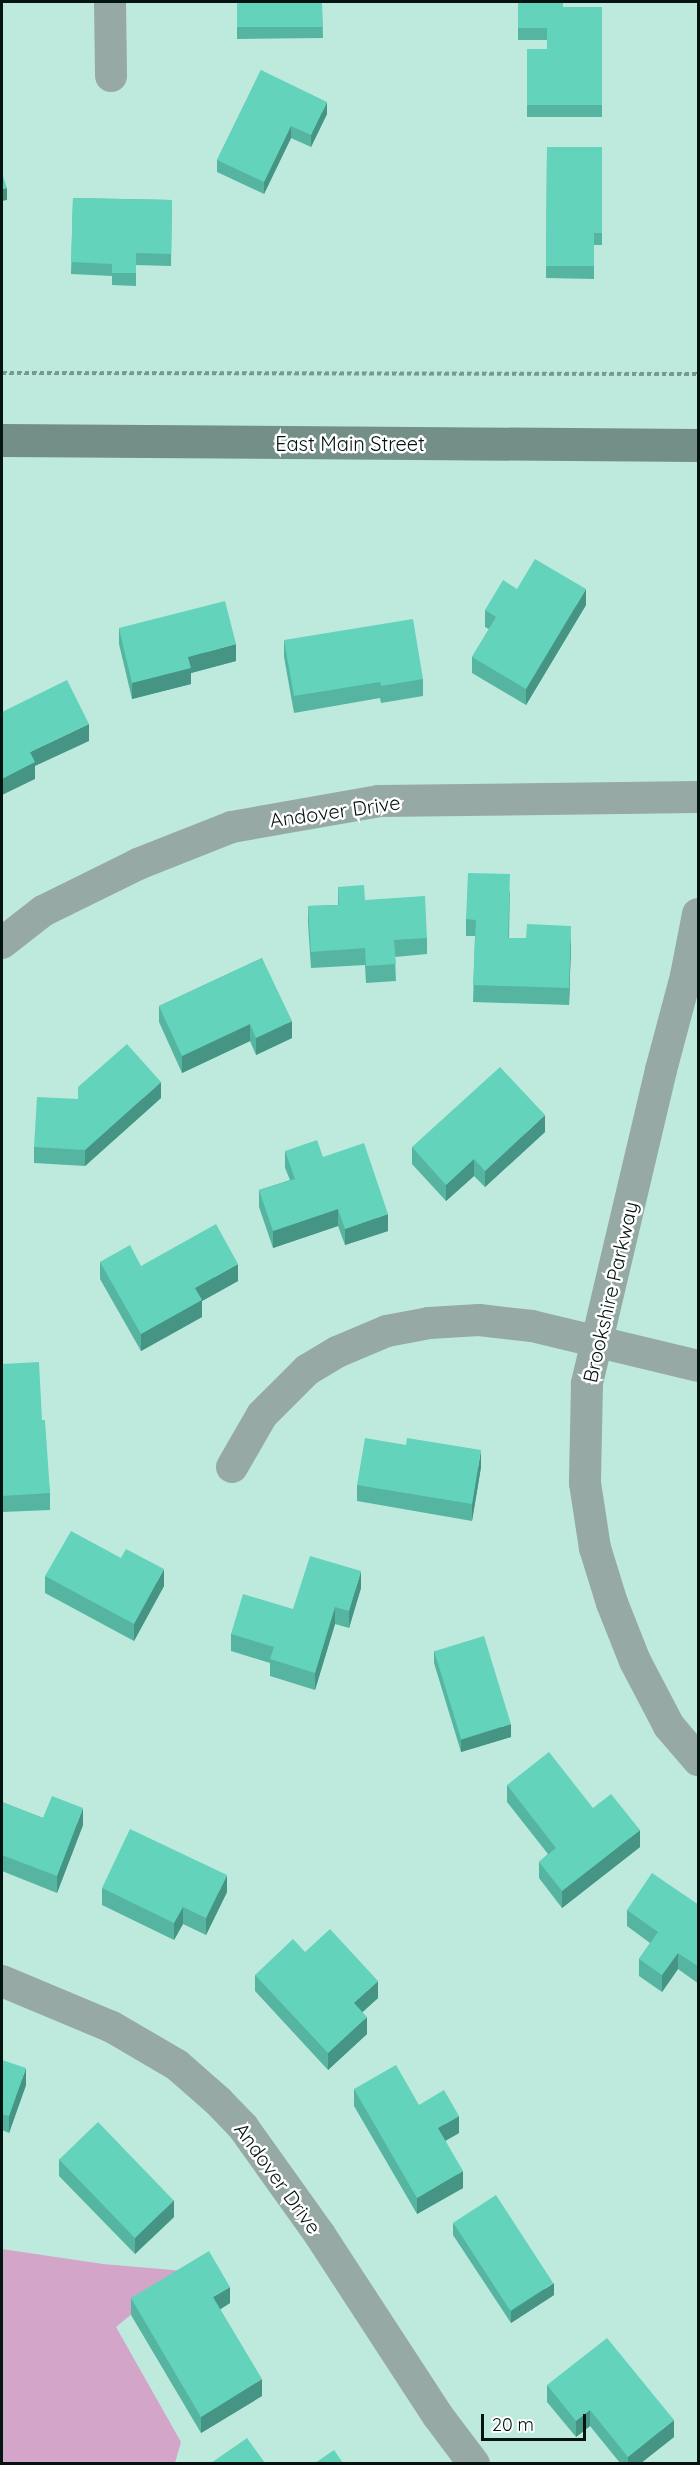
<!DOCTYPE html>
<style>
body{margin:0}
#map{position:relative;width:700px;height:2465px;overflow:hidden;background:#beeade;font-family:Quicksand,sans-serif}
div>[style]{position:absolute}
.green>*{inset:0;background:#d3a5c8}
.path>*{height:4px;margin-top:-2px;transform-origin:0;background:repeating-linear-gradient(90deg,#779990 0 4.5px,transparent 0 7.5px)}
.street>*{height:32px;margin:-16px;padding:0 16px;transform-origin:16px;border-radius:16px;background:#97a9a4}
.secondary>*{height:33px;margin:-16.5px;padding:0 16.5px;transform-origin:16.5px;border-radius:16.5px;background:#738f87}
.wall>*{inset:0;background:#56b5a1}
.shaded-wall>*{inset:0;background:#469483}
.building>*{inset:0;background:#64d3bb;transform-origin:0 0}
span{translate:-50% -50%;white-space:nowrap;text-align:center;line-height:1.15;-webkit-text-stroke:5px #fff;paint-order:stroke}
.street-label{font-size:20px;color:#041410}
.frame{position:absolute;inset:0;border:3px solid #041410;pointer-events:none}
.scale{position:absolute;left:481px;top:2414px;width:105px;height:27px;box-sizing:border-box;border:3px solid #041410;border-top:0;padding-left:8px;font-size:18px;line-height:21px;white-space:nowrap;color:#041410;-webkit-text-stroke:4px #fff;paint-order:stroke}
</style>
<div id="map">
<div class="green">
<div style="clip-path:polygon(2px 2249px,103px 2264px,184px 2271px,116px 2327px,181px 2442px,175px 2463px,2px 2463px)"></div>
</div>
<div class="path">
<div style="left:2px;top:373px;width:696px;rotate:0.08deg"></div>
</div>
<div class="street">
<div style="left:110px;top:2px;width:74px;rotate:89.2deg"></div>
<div style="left:698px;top:914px;width:63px;rotate:101deg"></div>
<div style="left:686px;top:976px;width:97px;rotate:104.9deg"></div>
<div style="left:661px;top:1070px;width:323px;rotate:103.3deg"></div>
<div style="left:587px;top:1384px;width:99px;rotate:91.2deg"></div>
<div style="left:585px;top:1483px;width:66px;rotate:81.3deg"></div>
<div style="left:595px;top:1548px;width:58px;rotate:72.8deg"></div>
<div style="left:612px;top:1603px;width:62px;rotate:68.4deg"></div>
<div style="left:635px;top:1661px;width:73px;rotate:62.4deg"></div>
<div style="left:669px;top:1726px;width:45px;rotate:49.5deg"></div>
<div style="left:2px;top:943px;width:52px;rotate:-38deg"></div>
<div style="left:43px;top:911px;width:106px;rotate:-26.3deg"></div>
<div style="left:138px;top:864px;width:101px;rotate:-21.5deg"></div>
<div style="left:232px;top:827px;width:149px;rotate:-10deg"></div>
<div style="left:379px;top:801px;width:319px;rotate:-0.7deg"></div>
<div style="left:232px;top:1467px;width:60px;rotate:-60deg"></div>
<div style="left:262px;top:1415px;width:64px;rotate:-45deg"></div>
<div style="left:307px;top:1370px;width:35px;rotate:-31deg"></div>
<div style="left:337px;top:1352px;width:54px;rotate:-22.8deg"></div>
<div style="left:387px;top:1331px;width:43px;rotate:-10.8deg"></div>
<div style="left:429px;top:1323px;width:50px;rotate:-3.4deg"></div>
<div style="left:479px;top:1320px;width:53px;rotate:6.5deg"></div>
<div style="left:532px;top:1326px;width:171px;rotate:13.5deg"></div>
<div style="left:2px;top:1981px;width:119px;rotate:22.7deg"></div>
<div style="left:112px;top:2027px;width:75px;rotate:30.3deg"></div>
<div style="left:177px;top:2065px;width:55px;rotate:41.3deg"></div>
<div style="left:218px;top:2101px;width:36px;rotate:46deg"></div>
<div style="left:243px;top:2127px;width:133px;rotate:54.5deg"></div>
<div style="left:320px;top:2235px;width:216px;rotate:56.9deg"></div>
<div style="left:438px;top:2416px;width:60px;rotate:53.1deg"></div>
</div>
<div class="secondary">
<div style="left:2px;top:440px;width:696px;rotate:0.41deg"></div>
</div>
<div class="wall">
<div style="clip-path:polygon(237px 2px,327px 2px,327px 3px,322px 3px,323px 38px,237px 39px)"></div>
<div style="clip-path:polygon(518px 2px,563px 7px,602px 7px,602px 117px,527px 117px,527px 49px,547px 49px,547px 40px,518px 40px)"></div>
<div style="clip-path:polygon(261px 70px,327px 114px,311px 147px,291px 138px,264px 194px,217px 172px,217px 160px)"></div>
<div style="clip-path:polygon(547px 147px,602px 147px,602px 245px,594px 245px,594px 279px,546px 278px)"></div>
<div style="clip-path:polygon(73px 198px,172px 200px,171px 266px,136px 265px,136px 286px,112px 285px,112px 276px,71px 274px)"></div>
<div style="clip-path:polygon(586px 605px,526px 705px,472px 673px,472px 657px,489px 629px,485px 627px,485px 610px)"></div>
<div style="clip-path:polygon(119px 628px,236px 661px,191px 673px,191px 684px,132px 699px,119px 644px)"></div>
<div style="clip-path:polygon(284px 640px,423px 679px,423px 696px,381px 703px,380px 698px,294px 713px,284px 657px)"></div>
<div style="clip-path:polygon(338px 887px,365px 900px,427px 938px,427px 954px,395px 957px,396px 981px,366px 983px,365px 965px,311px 968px,308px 923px,308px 906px,338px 905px)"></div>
<div style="clip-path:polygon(510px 891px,509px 938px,571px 943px,569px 1005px,473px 1002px,475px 936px,466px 936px,466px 919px)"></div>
<div style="clip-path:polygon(262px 958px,292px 1038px,256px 1055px,250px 1041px,182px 1073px,159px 1022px,159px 1006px)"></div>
<div style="clip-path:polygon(161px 1098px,85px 1166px,34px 1163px,34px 1147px,78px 1099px)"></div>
<div style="clip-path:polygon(545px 1132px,485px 1187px,474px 1176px,446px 1201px,412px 1164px,412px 1147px)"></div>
<div style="clip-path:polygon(285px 1151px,323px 1157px,388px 1231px,345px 1245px,338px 1226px,273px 1248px,259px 1207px,259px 1190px,290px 1180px,285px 1168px)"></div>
<div style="clip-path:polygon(100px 1262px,141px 1266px,238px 1281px,202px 1301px,202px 1317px,141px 1351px,100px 1279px)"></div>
<div style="clip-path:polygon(2px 1364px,42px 1420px,50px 1493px,50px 1510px,2px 1512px)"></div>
<div style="clip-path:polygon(481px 1467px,472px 1521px,357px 1501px,357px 1485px)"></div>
<div style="clip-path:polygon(121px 1558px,164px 1586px,134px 1641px,45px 1593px,45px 1576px)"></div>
<div style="clip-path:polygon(361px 1588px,349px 1628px,335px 1624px,315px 1690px,270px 1676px,270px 1663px,231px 1651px,231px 1634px,293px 1609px)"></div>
<div style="clip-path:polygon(434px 1651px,511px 1737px,461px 1752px,434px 1663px)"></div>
<div style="clip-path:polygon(507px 1785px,593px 1808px,640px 1847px,562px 1908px,539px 1878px,539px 1862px,548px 1854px,507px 1802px)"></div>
<div style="clip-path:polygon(2px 1802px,43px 1818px,83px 1825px,57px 1893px,2px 1871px)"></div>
<div style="clip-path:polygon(102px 1888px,227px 1892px,206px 1935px,183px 1924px,174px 1940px,102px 1905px)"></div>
<div style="clip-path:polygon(699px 1905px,699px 1984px,678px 1969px,662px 1992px,639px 1976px,639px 1959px,650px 1943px,627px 1926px,627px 1910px)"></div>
<div style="clip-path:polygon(305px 1952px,378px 1998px,362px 2012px,367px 2034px,328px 2070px,255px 1991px,255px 1975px)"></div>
<div style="clip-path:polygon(2px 2060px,26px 2085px,9px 2133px,2px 2130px)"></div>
<div style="clip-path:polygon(354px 2089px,419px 2105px,459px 2133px,445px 2141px,463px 2188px,417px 2214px,354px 2106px)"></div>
<div style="clip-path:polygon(59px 2159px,174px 2217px,135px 2254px,59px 2176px)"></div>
<div style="clip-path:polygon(453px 2223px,554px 2295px,511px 2323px,453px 2235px)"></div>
<div style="clip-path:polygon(131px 2298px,230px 2303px,220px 2309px,262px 2396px,201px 2433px,131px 2315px)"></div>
<div style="clip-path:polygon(547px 2385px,674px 2437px,641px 2463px,620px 2463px,590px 2426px,576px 2437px,547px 2402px)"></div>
</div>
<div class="shaded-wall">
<div style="clip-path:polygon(327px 102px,327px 114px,311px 147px,311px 135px)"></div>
<div style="clip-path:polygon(291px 126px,291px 138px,264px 194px,264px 182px)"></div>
<div style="clip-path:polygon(7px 188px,7px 200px,2px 201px,2px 189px)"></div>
<div style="clip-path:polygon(586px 589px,586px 605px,526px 705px,526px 689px)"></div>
<div style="clip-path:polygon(236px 644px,236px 661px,191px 673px,191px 684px,132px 699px,132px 683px,188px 657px)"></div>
<div style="clip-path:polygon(89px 724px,89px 741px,35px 766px,35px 779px,2px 795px,2px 779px,30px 752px)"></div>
<div style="clip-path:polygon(571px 926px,571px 943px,569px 1005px,569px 988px)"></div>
<div style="clip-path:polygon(292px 1021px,292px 1038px,256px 1055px,256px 1038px)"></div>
<div style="clip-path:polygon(250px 1024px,250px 1041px,182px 1073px,182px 1056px)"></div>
<div style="clip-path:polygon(161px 1082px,161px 1098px,85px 1166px,85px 1150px)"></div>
<div style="clip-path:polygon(545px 1115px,545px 1132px,485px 1187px,485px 1171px)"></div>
<div style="clip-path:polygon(474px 1159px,474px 1176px,446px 1201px,446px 1185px)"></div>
<div style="clip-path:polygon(338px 1209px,338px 1226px,273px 1248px,273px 1231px)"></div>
<div style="clip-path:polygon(388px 1214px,388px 1231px,345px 1245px,345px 1229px)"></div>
<div style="clip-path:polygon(238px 1264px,238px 1281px,202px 1301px,202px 1317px,141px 1351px,141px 1334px,195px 1288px)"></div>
<div style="clip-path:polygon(481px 1450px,481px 1467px,472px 1521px,472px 1504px)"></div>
<div style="clip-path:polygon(164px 1569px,164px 1586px,134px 1641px,134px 1624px)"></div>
<div style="clip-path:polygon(361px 1571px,361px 1588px,349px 1628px,349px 1611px)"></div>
<div style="clip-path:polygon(335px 1607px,335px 1624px,315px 1690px,315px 1673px)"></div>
<div style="clip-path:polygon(511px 1724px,511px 1737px,461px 1752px,461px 1740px)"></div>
<div style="clip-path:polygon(83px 1808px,83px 1825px,57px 1893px,57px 1876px)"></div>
<div style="clip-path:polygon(640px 1830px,640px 1847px,562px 1908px,562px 1891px)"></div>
<div style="clip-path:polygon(227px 1875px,227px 1892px,206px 1935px,206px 1918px)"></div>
<div style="clip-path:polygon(183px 1907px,183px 1924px,174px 1940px,174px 1923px)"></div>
<div style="clip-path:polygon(678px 1953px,678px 1969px,662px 1992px,662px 1975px)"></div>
<div style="clip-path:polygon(378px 1981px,378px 1998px,354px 2020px,354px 2003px)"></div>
<div style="clip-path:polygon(367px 2017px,367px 2034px,328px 2070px,328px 2053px)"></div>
<div style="clip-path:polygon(26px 2068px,26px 2085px,9px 2133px,9px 2116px)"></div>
<div style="clip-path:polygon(459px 2116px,459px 2133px,438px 2145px,438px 2128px)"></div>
<div style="clip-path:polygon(463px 2171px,463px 2188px,417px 2214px,417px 2198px)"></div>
<div style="clip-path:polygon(174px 2200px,174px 2217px,135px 2254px,135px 2238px)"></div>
<div style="clip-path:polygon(554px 2283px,554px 2295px,511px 2323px,511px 2311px)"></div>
<div style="clip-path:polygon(230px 2287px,230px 2303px,213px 2314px,213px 2297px)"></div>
<div style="clip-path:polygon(262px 2379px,262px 2396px,201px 2433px,201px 2417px)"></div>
<div style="clip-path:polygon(590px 2410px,590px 2426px,576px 2437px,576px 2421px)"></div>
<div style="clip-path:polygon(674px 2420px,674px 2437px,641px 2463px,628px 2463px,628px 2457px)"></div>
</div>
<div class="building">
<div style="left:237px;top:2px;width:85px;height:25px"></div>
<div style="clip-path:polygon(518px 2px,563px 2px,563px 7px,602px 7px,602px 105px,527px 105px,527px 49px,547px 49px,547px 28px,518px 28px)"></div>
<div style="clip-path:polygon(261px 70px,327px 102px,311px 135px,291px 126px,264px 182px,217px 160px)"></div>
<div style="clip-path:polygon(547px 147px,602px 147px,602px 233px,594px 233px,594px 266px,546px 266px)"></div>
<div style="clip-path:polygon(2px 173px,7px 188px,2px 189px)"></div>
<div style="clip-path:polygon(73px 198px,172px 200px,171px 254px,136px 253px,136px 273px,112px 273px,112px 264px,71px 262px)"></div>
<div style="clip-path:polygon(535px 559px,586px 589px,526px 689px,472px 657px,496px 617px,485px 610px,503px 580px,517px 589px)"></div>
<div style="clip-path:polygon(225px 601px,236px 644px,188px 657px,191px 668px,132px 683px,119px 628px)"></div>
<div style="clip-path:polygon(413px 619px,423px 679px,381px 686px,380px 682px,294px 696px,284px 640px)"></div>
<div style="clip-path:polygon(67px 680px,89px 724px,30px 752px,35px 762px,2px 779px,2px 712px)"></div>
<div style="clip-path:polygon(468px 873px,510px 874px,508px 938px,526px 938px,527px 924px,571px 926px,569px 988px,473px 985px,476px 920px,466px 919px)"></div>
<div style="clip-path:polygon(364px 885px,365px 900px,425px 896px,427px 938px,394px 940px,396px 964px,366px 966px,365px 948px,311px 952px,308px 906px,339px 905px,338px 887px)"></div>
<div style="clip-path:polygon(262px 958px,292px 1021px,256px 1038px,250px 1024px,182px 1056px,159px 1006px)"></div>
<div style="clip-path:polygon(127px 1044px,161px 1082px,85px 1150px,34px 1147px,37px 1097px,78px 1099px,78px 1087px)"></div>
<div style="clip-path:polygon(500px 1067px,545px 1115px,485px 1171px,474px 1159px,446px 1185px,412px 1147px)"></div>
<div style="clip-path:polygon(317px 1140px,323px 1157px,364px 1143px,388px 1214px,345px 1229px,338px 1209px,273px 1231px,259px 1190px,295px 1179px,285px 1151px)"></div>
<div style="clip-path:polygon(216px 1224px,238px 1264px,195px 1288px,202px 1300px,141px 1334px,100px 1262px,130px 1245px,141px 1266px)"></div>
<div style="clip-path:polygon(39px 1362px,42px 1420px,45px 1420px,50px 1493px,2px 1496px,2px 1364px)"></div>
<div style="clip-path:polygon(365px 1438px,406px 1445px,407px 1438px,481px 1450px,472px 1504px,357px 1485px)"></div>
<div style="clip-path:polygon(71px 1531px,121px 1558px,126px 1549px,164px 1569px,134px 1624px,45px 1576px)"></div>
<div style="clip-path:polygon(310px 1556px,361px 1571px,349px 1611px,335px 1607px,315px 1673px,270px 1659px,274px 1647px,231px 1634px,243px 1594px,293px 1609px)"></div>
<div style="left:484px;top:1636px;width:92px;height:52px;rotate:73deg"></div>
<div style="clip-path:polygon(549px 1752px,593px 1808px,611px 1794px,640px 1830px,562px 1891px,539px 1862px,556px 1848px,507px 1785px)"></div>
<div style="clip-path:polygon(52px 1796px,83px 1808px,57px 1876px,2px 1855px,2px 1802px,43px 1818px)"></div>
<div style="clip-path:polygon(130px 1829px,227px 1875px,206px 1918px,183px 1907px,174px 1923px,102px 1888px)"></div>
<div style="clip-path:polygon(652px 1873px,699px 1905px,699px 1967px,678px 1953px,662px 1975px,639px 1959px,658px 1932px,627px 1910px)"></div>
<div style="clip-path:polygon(330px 1929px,378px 1981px,354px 2003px,367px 2017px,328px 2053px,255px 1975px,293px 1939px,305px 1952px)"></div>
<div style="clip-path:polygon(2px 2060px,26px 2068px,9px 2116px,2px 2114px)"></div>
<div style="clip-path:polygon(396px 2065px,419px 2105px,444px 2090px,459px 2116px,438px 2128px,463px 2171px,417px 2198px,354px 2089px)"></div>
<div style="left:98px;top:2122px;width:109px;height:54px;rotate:46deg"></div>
<div style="left:496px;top:2195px;width:105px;height:51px;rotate:57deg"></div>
<div style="clip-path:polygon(209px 2251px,230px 2287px,213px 2297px,262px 2379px,201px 2417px,131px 2298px)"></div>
<div style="clip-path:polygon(607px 2338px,674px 2420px,628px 2457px,590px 2410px,576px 2421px,547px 2385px)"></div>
<div style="clip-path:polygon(247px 2438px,265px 2463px,211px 2463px)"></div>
<div style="clip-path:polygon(334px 2450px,343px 2463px,315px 2463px)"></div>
</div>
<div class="street-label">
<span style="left:350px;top:443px">East Main Street</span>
<span style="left:335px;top:811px;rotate:-8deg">Andover Drive</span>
<span style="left:610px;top:1292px;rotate:-77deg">Brookshire Parkway</span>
<span style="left:278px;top:2178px;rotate:54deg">Andover Drive</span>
</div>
<div class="frame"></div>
<div class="scale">20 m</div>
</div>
